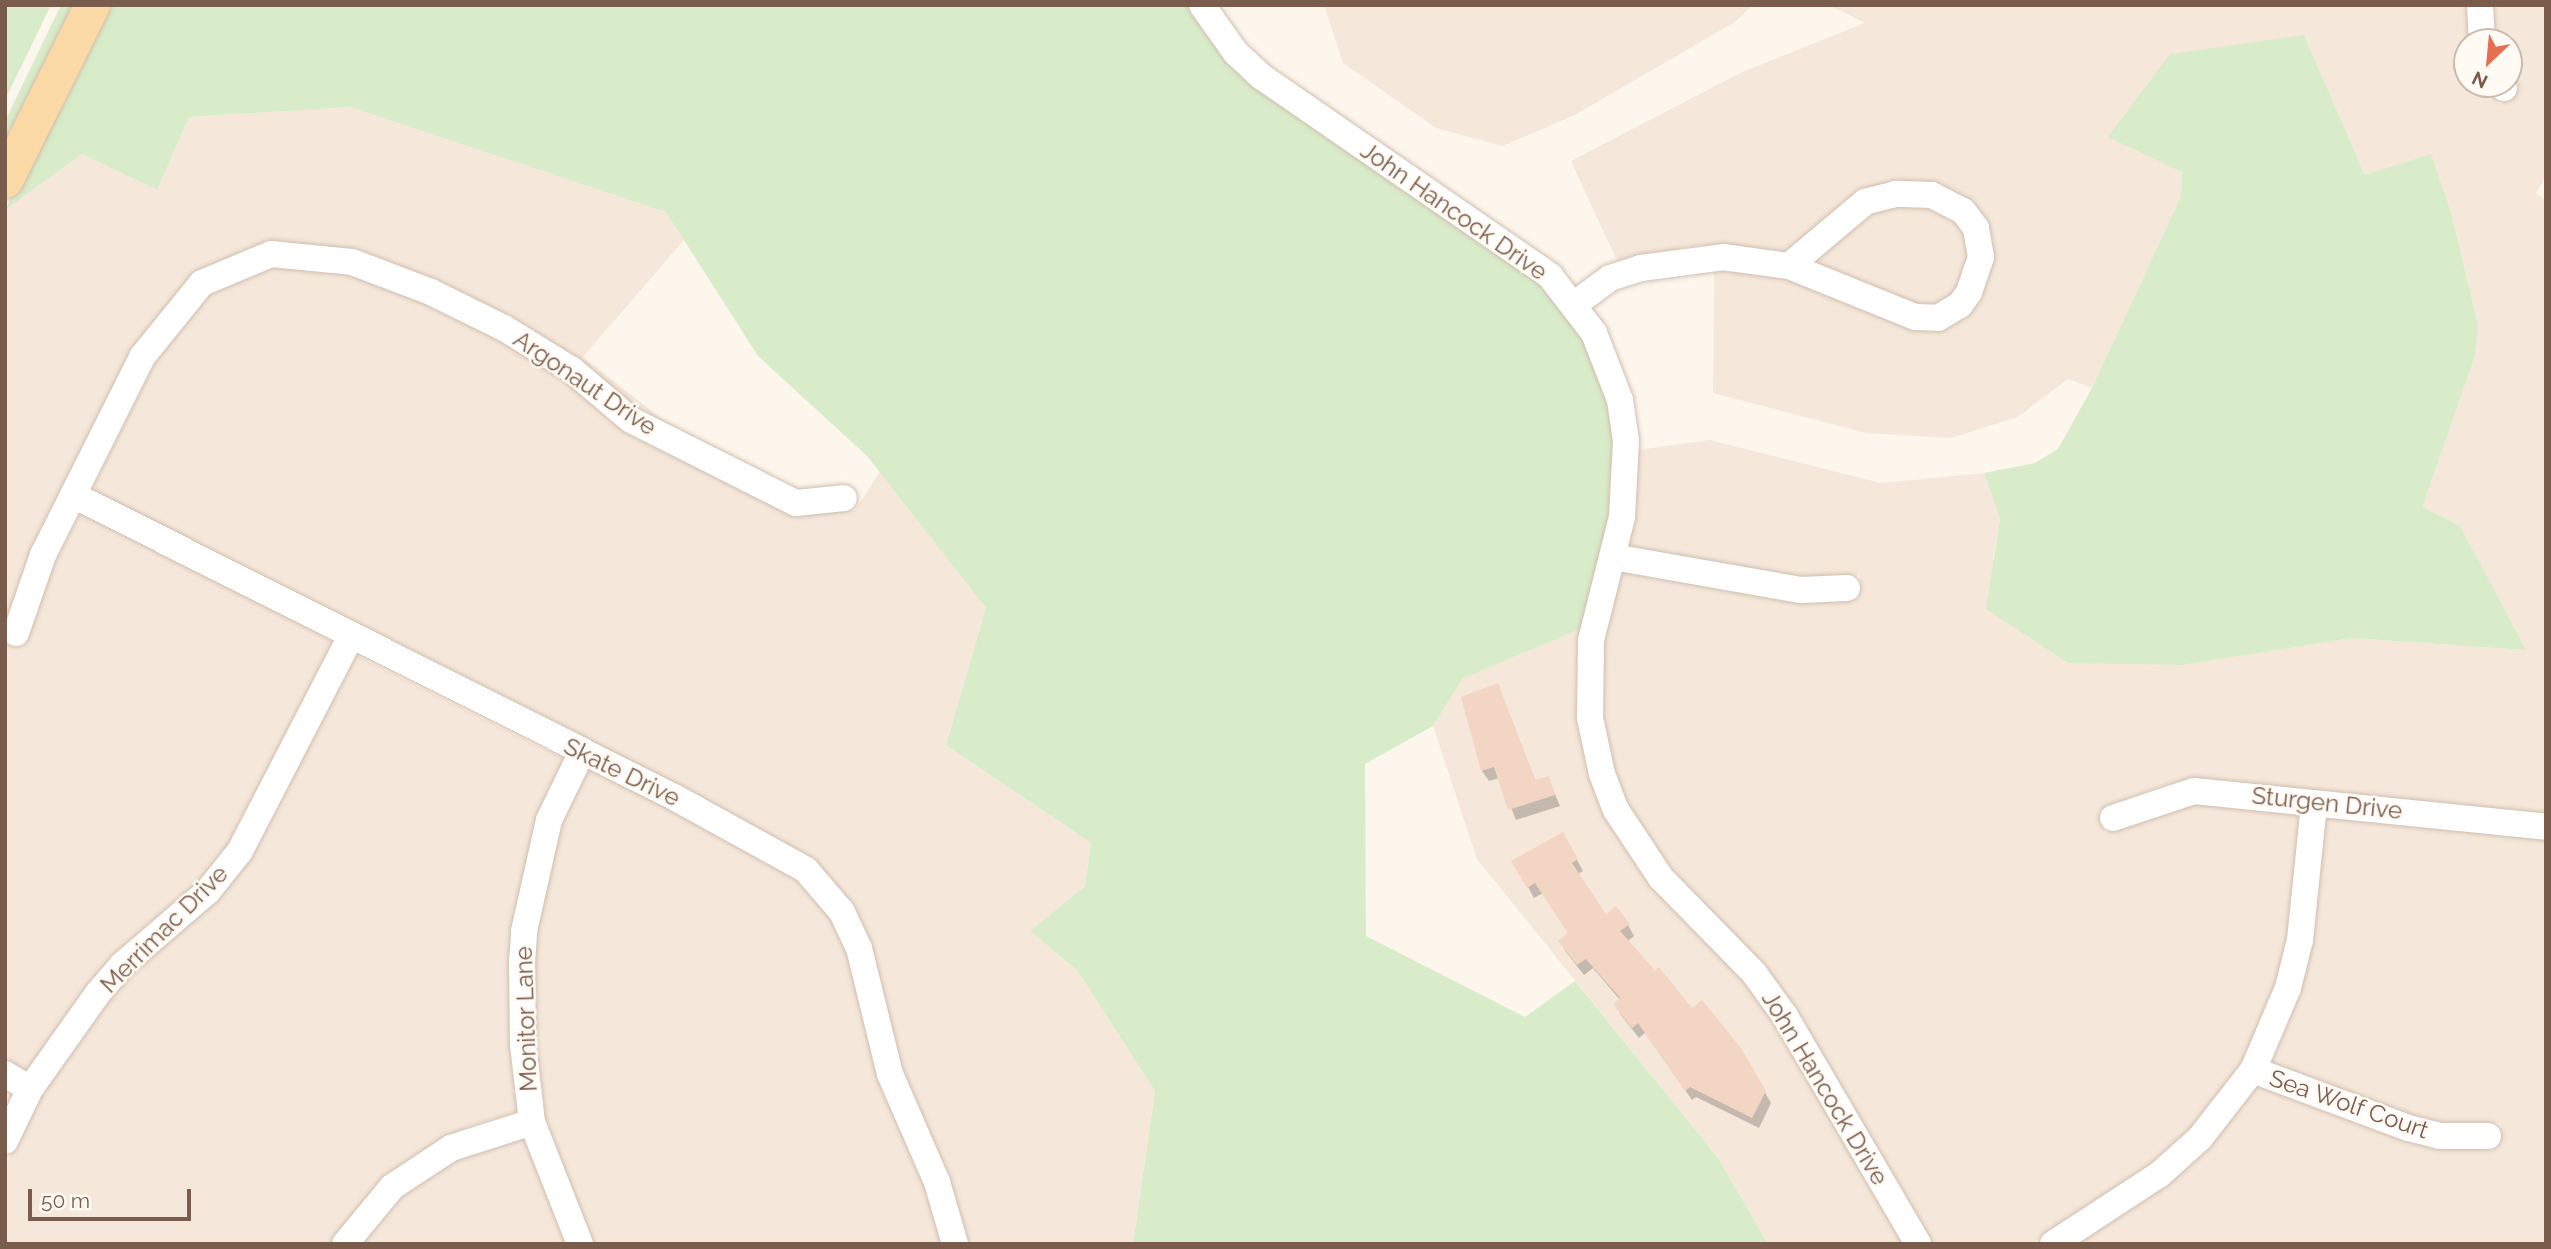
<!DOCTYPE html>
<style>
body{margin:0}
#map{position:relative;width:2551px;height:1249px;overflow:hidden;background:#fdf6ec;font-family:Raleway,sans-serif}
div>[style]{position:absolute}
.residential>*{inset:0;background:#f5e8da}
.green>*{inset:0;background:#d8ecc9}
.shadow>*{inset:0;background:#0003}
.building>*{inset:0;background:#f3d5c3}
.roads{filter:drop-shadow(0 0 2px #d1beb0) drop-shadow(0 0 2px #d1beb0)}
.minor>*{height:26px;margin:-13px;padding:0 13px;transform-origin:13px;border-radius:13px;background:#fff}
.major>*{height:35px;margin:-17.5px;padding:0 17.5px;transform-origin:17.5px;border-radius:17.5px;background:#fbd9a5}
span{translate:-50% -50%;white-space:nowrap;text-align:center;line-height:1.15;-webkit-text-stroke:5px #fffaf3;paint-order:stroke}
.street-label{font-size:24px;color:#7a5c4d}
.frame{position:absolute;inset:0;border:7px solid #7a5c4d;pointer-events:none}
.north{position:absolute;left:2453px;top:28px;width:70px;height:70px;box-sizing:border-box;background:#fffaf3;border:2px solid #cabbb1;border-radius:50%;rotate:206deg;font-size:19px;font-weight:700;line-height:28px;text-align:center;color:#7a5c4d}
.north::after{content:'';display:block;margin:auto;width:24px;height:32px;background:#e76f51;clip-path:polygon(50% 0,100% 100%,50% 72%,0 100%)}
.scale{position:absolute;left:28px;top:1189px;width:163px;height:32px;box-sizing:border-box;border:4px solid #7a5c4d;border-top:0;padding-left:9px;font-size:21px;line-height:24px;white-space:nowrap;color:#7a5c4d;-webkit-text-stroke:5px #fffaf3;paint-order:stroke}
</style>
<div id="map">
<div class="residential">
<div style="clip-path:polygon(1324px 5px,1753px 5px,1735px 22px,1575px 115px,1503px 146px,1436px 128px,1343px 63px)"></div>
<div style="clip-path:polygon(1829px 5px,2469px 5px,2467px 84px,2487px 84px,2499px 105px,2519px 91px,2509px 73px,2509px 42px,2494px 42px,2492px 5px,2546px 5px,2546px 175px,2536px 194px,2546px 200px,2546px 815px,2195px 778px,2160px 786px,2099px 811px,2105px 833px,2193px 803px,2302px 815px,2289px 939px,2278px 985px,2244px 1065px,2193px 1129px,2154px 1164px,2031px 1244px,1932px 1244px,1795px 1008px,1670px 869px,1626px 803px,1613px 769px,1601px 715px,1602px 641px,1620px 571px,1800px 602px,1858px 599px,1860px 575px,1803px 577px,1627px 547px,1638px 450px,1710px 440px,1881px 483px,1984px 473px,2000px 519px,1993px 559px,2182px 665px,2352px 638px,2525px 650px,2459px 526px,2421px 507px,2475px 356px,2478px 325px,2451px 212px,2431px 155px,2365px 175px,2304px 35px,2182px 172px,2181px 196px,2092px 388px,2068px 379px,2018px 417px,1951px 438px,1866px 433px,1713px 393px,1714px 270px,1786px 278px,1913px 329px,1979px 298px,1989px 276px,1992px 257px,1934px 183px,1787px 253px,1726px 245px,1690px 246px,1618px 263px,1571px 161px,1740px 73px,1865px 23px)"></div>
<div style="clip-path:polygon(351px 107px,666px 212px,684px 240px,583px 357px,667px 423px,357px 250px,199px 271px,33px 550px,5px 631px,5px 210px,82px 154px,157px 190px,189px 117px)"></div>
<div style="clip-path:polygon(1896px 207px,1928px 207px,1955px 221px,1965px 234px,1967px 273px,1953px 296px,1937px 306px,1918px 305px,1811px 262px,1869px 214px)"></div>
<div style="clip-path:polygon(272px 266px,348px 274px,426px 304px,498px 339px,565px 381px,625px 431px,796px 515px,855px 510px,880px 472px,986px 608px,946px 745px,1091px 843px,1085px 886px,1030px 931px,1077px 970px,1155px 1091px,1133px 1244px,967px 1244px,901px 1069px,875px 960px,852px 906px,814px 861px,680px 785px,88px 489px,151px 363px,208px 293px)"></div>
<div style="clip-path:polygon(77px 512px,264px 603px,335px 643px,231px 845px,28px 1073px,5px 1059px,5px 643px,24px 647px,40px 590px)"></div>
<div style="clip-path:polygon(1582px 628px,1607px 817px,1653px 887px,1746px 982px,1776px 1024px,1904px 1244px,1768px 1244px,1718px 1158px,1477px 859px,1433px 726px,1461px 679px)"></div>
<div style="clip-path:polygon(354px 654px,566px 760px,511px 1045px,518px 1112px,466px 1127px,387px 1177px,332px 1244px,5px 1244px,5px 1166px,39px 1095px,129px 974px,172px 934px)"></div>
<div style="clip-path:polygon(585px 769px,668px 808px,798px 881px,832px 920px,848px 954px,879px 1080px,926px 1187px,943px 1244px,593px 1244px,543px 1118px,534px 1042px,535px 932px,559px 824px)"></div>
<div style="clip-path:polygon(2324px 817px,2546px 840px,2546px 1244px,2075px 1244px,2256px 1085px,2405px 1140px,2439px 1148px,2498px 1148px,2501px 1123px,2443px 1124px,2413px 1116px,2269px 1063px,2311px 942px)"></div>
<div style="clip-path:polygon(524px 1136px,567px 1244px,359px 1244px,398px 1197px,455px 1159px)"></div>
</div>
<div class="green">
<div style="clip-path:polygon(5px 5px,51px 5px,5px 100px)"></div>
<div style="clip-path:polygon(61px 5px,80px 5px,5px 156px,5px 121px)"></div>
<div style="clip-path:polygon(104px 5px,1189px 5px,1202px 30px,1254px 87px,1542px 285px,1584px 341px,1609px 404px,1615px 444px,1611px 516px,1582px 628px,1462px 679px,1433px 726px,1365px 764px,1366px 936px,1525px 1017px,1575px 981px,1718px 1158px,1768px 1244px,1133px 1244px,1155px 1091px,1077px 970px,1030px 931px,1085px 886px,1091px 843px,946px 745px,986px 608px,867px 456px,758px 356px,666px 212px,351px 107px,189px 117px,157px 190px,82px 154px,5px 210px)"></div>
<div style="clip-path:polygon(2304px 35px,2365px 175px,2431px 154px,2451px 212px,2478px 325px,2475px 356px,2422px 507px,2460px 526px,2526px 650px,2352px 638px,2182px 665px,2068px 663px,1986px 609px,2000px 519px,1984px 473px,2035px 463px,2058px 449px,2092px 388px,2181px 196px,2182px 172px,2108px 137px,2170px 54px)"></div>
</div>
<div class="shadow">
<div style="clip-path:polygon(1498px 686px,1536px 782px,1548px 778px,1560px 806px,1516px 820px,1499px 778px,1489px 781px,1482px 771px,1463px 698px)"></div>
<div style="clip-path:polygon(1563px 834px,1583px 871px,1578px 874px,1606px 916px,1628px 925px,1634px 936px,1627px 942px,1691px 1010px,1740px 1049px,1771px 1103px,1759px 1128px,1696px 1097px,1692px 1100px,1645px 1033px,1639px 1038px,1621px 1015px,1615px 1004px,1620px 1000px,1593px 968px,1584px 975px,1566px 952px,1560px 941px,1570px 933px,1543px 893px,1534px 898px,1514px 861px)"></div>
</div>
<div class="building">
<div style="clip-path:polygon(1498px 683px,1535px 780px,1549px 776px,1555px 795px,1508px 810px,1494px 767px,1481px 771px,1461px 697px)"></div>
<div style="clip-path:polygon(1563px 832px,1578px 859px,1572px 863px,1606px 914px,1616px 906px,1630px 924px,1620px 931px,1655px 970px,1659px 967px,1692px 1008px,1702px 1000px,1741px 1048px,1766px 1091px,1752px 1118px,1690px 1087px,1685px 1091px,1638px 1023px,1632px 1028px,1613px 1004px,1620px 998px,1586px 959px,1577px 965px,1558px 941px,1568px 933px,1535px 883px,1527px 888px,1511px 861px)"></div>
</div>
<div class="roads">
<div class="minor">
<div style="left:1202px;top:5px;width:59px;rotate:54.7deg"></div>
<div style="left:1236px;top:53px;width:35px;rotate:43deg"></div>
<div style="left:1262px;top:77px;width:350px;rotate:34.6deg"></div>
<div style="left:1550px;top:276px;width:72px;rotate:52.3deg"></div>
<div style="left:1594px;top:333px;width:72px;rotate:68.8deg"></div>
<div style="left:1620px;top:400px;width:41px;rotate:81.7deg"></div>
<div style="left:1626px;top:441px;width:76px;rotate:93deg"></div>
<div style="left:1622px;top:517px;width:127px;rotate:104.1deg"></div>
<div style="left:1591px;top:640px;width:78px;rotate:90.7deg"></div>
<div style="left:1590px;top:718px;width:57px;rotate:77.9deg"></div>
<div style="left:1602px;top:774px;width:39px;rotate:69deg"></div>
<div style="left:1616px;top:810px;width:82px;rotate:56.5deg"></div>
<div style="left:1661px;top:878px;width:133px;rotate:45.6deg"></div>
<div style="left:1754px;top:973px;width:53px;rotate:54.2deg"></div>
<div style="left:1785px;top:1016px;width:264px;rotate:59.7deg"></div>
<div style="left:2480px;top:5px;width:37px;rotate:87deg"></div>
<div style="left:2501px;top:84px;width:5px;rotate:53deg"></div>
<div style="left:1575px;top:304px;width:44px;rotate:-36.6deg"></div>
<div style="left:1610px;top:278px;width:33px;rotate:-18deg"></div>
<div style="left:1641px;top:268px;width:83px;rotate:-7.6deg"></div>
<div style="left:1723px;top:257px;width:67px;rotate:7.8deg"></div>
<div style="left:1789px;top:266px;width:136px;rotate:22deg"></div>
<div style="left:1915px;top:317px;width:23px;rotate:2deg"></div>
<div style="left:1938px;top:318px;width:26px;rotate:-31deg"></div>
<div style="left:1960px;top:305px;width:16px;rotate:-55deg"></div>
<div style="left:1969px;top:292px;width:37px;rotate:-71deg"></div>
<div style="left:1981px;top:257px;width:29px;rotate:-100deg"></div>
<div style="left:1976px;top:228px;width:21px;rotate:-127deg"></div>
<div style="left:1963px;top:211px;width:35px;rotate:-153deg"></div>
<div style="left:1932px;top:195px;width:36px;rotate:-178deg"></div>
<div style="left:1896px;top:194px;width:32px;rotate:166deg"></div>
<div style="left:1865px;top:202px;width:99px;rotate:139.9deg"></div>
<div style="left:73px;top:495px;width:673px;rotate:26.68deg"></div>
<div style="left:674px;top:797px;width:151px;rotate:28.9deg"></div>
<div style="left:806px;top:870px;width:55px;rotate:49.4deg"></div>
<div style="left:842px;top:912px;width:40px;rotate:65deg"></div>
<div style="left:859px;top:948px;width:130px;rotate:76.2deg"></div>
<div style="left:890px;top:1074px;width:118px;rotate:66.5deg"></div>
<div style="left:937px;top:1182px;width:65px;rotate:73.8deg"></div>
<div style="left:1613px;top:557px;width:191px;rotate:10deg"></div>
<div style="left:1801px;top:590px;width:46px;rotate:-2.5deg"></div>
<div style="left:16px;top:633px;width:83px;rotate:-70.9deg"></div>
<div style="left:43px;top:555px;width:221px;rotate:-63.4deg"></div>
<div style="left:142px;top:357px;width:95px;rotate:-51deg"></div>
<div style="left:202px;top:283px;width:75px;rotate:-22.8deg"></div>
<div style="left:271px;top:254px;width:81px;rotate:5.6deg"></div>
<div style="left:352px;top:262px;width:85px;rotate:20.8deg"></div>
<div style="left:431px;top:292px;width:81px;rotate:26.3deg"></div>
<div style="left:504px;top:328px;width:80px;rotate:31.7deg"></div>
<div style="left:572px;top:370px;width:77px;rotate:40.3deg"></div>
<div style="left:631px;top:420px;width:142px;rotate:26.7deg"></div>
<div style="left:758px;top:484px;width:42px;rotate:26.6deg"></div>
<div style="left:796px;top:503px;width:48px;rotate:-5.9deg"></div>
<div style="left:2113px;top:818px;width:85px;rotate:-18.4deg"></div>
<div style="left:2194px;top:791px;width:354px;rotate:5.8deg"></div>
<div style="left:2253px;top:1070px;width:165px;rotate:20.5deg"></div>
<div style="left:2408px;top:1128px;width:33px;rotate:14deg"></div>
<div style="left:2440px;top:1136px;width:48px"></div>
<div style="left:5px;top:1074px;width:29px;rotate:31deg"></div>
<div style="left:5px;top:1141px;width:58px;rotate:-64.3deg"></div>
<div style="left:30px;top:1089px;width:118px;rotate:-54.7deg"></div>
<div style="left:98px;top:993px;width:37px;rotate:-49deg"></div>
<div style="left:122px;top:965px;width:113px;rotate:-40.7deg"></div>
<div style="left:208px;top:891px;width:51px;rotate:-51.3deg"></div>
<div style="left:240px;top:851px;width:240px;rotate:-62.7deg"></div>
<div style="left:345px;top:1244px;width:74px;rotate:-50.5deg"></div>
<div style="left:392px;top:1187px;width:71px;rotate:-33.5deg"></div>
<div style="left:451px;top:1148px;width:85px;rotate:-17.8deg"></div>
<div style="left:580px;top:1244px;width:131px;rotate:-111.5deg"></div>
<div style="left:532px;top:1122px;width:79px;rotate:-96.6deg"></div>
<div style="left:523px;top:1044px;width:81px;rotate:-90.7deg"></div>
<div style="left:522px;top:963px;width:32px;rotate:-86deg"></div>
<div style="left:524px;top:931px;width:114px;rotate:-77.3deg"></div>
<div style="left:549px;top:820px;width:73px;rotate:-64.1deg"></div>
<div style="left:2053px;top:1244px;width:128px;rotate:-33.2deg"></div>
<div style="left:2160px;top:1174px;width:54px;rotate:-42deg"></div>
<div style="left:2200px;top:1138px;width:86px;rotate:-52.1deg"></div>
<div style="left:2253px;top:1070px;width:89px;rotate:-66.9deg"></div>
<div style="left:2288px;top:988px;width:49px;rotate:-76deg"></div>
<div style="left:2300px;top:940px;width:137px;rotate:-84.1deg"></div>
</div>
<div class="major">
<div style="left:5px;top:180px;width:195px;rotate:-63.6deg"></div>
</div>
</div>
<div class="street-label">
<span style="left:1454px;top:211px;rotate:35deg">John Hancock Drive</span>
<span style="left:585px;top:383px;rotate:34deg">Argonaut Drive</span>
<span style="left:622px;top:772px;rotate:26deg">Skate Drive</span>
<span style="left:2327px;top:803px;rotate:6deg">Sturgen Drive</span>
<span style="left:164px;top:929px;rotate:-45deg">Merrimac Drive</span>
<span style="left:526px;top:1019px;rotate:-92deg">Monitor Lane</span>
<span style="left:1825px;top:1088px;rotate:59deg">John Hancock Drive</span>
<span style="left:2349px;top:1104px;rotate:19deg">Sea Wolf Court</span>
</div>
<div class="frame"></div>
<div class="north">N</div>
<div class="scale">50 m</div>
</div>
